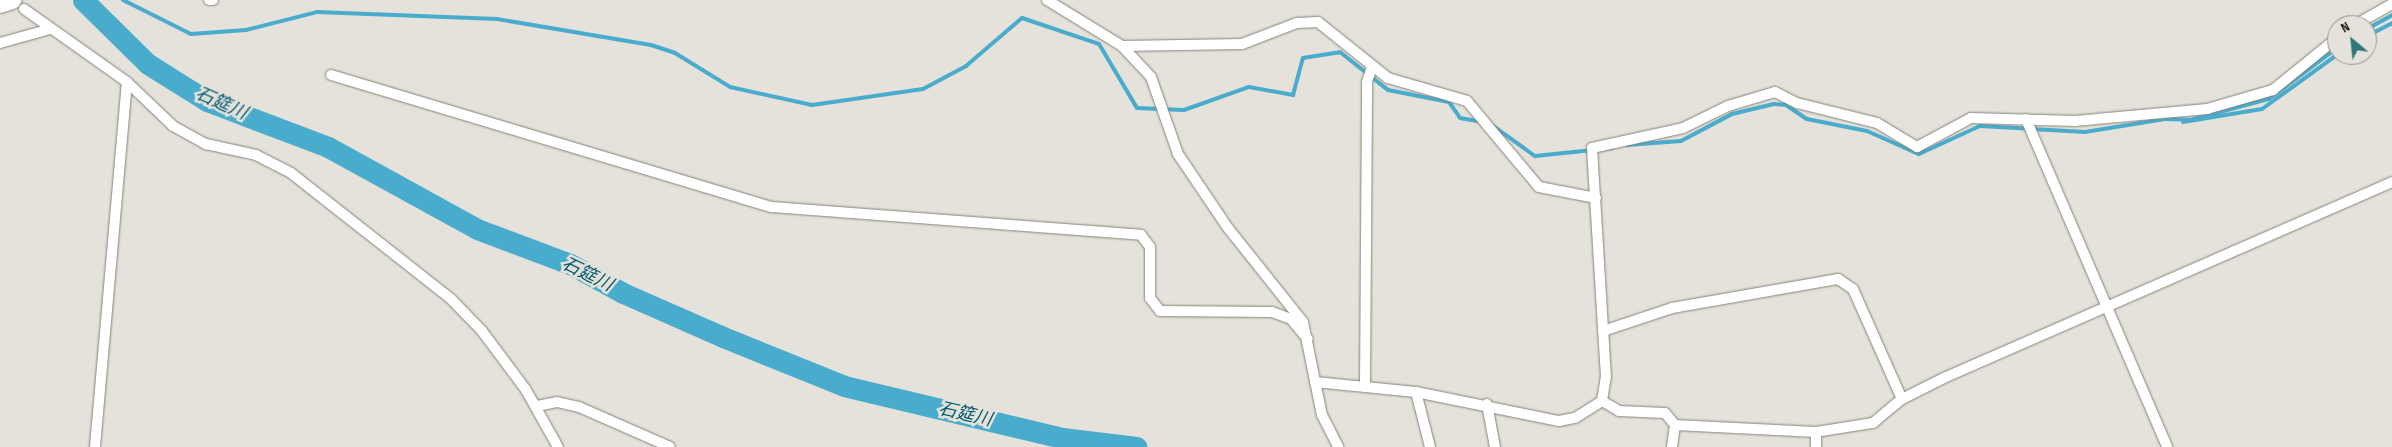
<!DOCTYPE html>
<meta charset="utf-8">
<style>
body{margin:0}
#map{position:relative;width:2392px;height:447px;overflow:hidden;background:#e4e2da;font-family:"Sofia Sans Condensed","Noto Sans JP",sans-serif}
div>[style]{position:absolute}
.stream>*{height:4px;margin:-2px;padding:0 2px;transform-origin:2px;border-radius:2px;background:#49accc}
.river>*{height:21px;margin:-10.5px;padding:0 10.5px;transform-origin:10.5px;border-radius:10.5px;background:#49accc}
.roads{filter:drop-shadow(0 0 1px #85837c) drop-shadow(0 0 1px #85837c)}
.minor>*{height:10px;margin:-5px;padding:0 5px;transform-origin:5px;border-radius:5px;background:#fff}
.motorway>*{height:18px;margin:-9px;padding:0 9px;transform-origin:9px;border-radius:9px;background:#fff}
span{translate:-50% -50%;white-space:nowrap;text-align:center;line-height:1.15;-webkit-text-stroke:5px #e4e2da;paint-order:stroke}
.water-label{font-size:18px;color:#025a70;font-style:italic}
.north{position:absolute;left:2327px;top:15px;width:50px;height:50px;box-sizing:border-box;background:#e4e2da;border:1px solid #908f89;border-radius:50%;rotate:332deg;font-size:14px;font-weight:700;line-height:20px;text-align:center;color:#13120f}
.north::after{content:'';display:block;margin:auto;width:18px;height:22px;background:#2f7879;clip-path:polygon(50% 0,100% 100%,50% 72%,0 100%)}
</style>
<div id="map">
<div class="stream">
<div style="left:123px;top:0;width:76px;rotate:26.6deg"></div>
<div style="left:191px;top:34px;width:55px;rotate:-4.2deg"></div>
<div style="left:246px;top:30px;width:73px;rotate:-14.2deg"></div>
<div style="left:317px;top:12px;width:180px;rotate:2.2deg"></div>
<div style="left:497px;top:19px;width:156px;rotate:9.6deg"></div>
<div style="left:651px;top:45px;width:25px;rotate:18deg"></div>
<div style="left:675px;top:53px;width:65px;rotate:31.7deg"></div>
<div style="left:730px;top:87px;width:84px;rotate:12.4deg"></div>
<div style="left:812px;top:105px;width:112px;rotate:-8.2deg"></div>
<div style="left:923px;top:89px;width:49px;rotate:-28.1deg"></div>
<div style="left:966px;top:66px;width:74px;rotate:-40.6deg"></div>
<div style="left:1022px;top:18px;width:81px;rotate:18.7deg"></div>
<div style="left:1099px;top:44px;width:74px;rotate:59.3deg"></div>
<div style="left:1137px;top:108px;width:47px;rotate:2.4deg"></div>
<div style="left:1184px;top:110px;width:69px;rotate:-19.5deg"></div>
<div style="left:1249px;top:87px;width:45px;rotate:10.3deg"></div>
<div style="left:1293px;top:95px;width:38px;rotate:-75deg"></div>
<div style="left:1303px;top:58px;width:37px;rotate:-9deg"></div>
<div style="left:1340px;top:52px;width:61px;rotate:38.4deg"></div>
<div style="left:1388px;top:90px;width:62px;rotate:11.1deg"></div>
<div style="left:1449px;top:102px;width:19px;rotate:55deg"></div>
<div style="left:1460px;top:118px;width:22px;rotate:10deg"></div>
<div style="left:2367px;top:29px;width:29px;rotate:-29deg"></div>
<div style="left:2367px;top:36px;width:28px;rotate:-27deg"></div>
<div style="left:2183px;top:122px;width:80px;rotate:-9.3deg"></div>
<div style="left:2262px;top:109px;width:92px;rotate:-35.8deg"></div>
<div style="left:1489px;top:123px;width:57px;rotate:35.7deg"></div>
<div style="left:1535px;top:156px;width:78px;rotate:-5.9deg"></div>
<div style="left:1627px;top:145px;width:54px;rotate:-4.2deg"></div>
<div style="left:1681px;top:141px;width:58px;rotate:-27.9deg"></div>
<div style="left:1732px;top:114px;width:43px;rotate:-13.4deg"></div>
<div style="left:1774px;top:104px;width:12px;rotate:5deg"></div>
<div style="left:1786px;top:105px;width:25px;rotate:34deg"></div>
<div style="left:1807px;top:119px;width:61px;rotate:11.3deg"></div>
<div style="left:1867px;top:131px;width:57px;rotate:23.9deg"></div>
<div style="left:1919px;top:154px;width:67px;rotate:-24.7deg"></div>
<div style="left:1980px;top:126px;width:105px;rotate:3.3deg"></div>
<div style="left:2085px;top:132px;width:81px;rotate:-9.2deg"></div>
<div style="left:2165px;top:119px;width:25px;rotate:2deg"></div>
<div style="left:2190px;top:120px;width:82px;rotate:-14.9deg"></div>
<div style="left:2269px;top:99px;width:85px;rotate:-36.9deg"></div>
</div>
<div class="river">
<div style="left:83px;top:0;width:91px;rotate:44.6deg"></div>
<div style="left:148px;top:64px;width:70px;rotate:32.1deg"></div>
<div style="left:207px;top:101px;width:129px;rotate:20.8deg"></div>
<div style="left:328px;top:147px;width:170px;rotate:28.8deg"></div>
<div style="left:477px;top:229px;width:99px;rotate:20.6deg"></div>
<div style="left:570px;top:264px;width:60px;rotate:28.7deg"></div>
<div style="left:623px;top:293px;width:109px;rotate:23.7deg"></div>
<div style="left:723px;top:337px;width:131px;rotate:22deg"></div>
<div style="left:844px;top:386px;width:224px;rotate:13.4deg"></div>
<div style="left:1062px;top:438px;width:75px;rotate:6.9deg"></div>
</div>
<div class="roads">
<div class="minor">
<div style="left:209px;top:0;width:4px"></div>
<div style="left:1047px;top:0;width:88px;rotate:31.5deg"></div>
<div style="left:1122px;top:46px;width:42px;rotate:46.9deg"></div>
<div style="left:1151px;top:77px;width:82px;rotate:70.7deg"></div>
<div style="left:1178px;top:154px;width:89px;rotate:56deg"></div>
<div style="left:1228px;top:228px;width:120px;rotate:51.4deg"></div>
<div style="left:1303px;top:322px;width:95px;rotate:78.5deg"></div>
<div style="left:1322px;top:415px;width:36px;rotate:63deg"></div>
<div style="left:24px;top:9px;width:126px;rotate:35.3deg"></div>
<div style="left:127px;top:82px;width:64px;rotate:43.7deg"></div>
<div style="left:173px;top:126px;width:38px;rotate:29deg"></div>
<div style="left:206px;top:144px;width:51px;rotate:12.4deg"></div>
<div style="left:256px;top:155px;width:39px;rotate:27deg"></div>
<div style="left:291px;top:173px;width:204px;rotate:38.2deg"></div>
<div style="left:451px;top:299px;width:45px;rotate:45.9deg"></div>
<div style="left:482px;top:331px;width:74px;rotate:53.3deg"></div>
<div style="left:526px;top:390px;width:65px;rotate:60.7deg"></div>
<div style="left:2355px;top:25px;width:43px;rotate:-29.6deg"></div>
<div style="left:0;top:43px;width:52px;rotate:-15.6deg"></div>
<div style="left:1122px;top:46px;width:120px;rotate:-1deg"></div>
<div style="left:1242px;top:44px;width:59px;rotate:-20.9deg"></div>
<div style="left:1297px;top:23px;width:21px;rotate:-3deg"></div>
<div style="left:1318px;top:22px;width:90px;rotate:38.7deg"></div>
<div style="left:1388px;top:78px;width:82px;rotate:16.2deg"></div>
<div style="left:1467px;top:101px;width:112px;rotate:50.1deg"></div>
<div style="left:1539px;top:187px;width:58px;rotate:10.9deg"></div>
<div style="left:331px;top:75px;width:460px;rotate:16.7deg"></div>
<div style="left:772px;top:207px;width:370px;rotate:4.3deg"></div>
<div style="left:1141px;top:235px;width:15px;rotate:53deg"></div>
<div style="left:1150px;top:247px;width:51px;rotate:90deg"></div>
<div style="left:1150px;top:298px;width:16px;rotate:52deg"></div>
<div style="left:1160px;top:311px;width:112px;rotate:0.5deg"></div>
<div style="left:1272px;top:312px;width:20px;rotate:20deg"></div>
<div style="left:1291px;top:319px;width:26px;rotate:50deg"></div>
<div style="left:2026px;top:119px;width:357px;rotate:66.7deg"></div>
<div style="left:1603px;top:331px;width:73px;rotate:-18.4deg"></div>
<div style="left:1672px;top:308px;width:169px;rotate:-9.9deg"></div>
<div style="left:1838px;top:279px;width:18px;rotate:34deg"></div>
<div style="left:1853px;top:289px;width:120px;rotate:66deg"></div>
<div style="left:1315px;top:382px;width:101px;rotate:5.7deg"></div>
<div style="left:1416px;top:392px;width:146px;rotate:11.5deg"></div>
<div style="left:1559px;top:421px;width:16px;rotate:-11deg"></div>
<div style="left:1575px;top:418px;width:32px;rotate:-32deg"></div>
<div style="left:1602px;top:401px;width:20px;rotate:30deg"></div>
<div style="left:1619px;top:411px;width:46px;rotate:2.5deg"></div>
<div style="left:1665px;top:413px;width:16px;rotate:50deg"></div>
<div style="left:1675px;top:425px;width:22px;rotate:98deg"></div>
<div style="left:1365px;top:384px;width:302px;rotate:-89.6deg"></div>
<div style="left:1367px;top:82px;width:16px;rotate:-72deg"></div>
<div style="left:1416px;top:392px;width:57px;rotate:75.7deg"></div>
<div style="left:1602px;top:401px;width:24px;rotate:-81deg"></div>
<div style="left:1606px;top:377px;width:229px;rotate:-93.5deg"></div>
<div style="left:1592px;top:148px;width:93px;rotate:-12.4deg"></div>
<div style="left:1683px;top:128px;width:50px;rotate:-26.1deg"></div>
<div style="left:1728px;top:106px;width:49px;rotate:-16.6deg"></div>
<div style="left:1775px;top:92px;width:25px;rotate:27deg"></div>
<div style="left:1797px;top:103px;width:82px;rotate:14deg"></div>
<div style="left:1877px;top:123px;width:47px;rotate:31deg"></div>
<div style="left:1917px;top:147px;width:61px;rotate:-28.2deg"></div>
<div style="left:1971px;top:118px;width:104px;rotate:1.7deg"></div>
<div style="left:2075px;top:121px;width:133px;rotate:-5.2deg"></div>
<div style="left:2207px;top:109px;width:69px;rotate:-16.1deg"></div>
<div style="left:2273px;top:90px;width:82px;rotate:-39.1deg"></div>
<div style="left:1487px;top:404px;width:44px;rotate:79.5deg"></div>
<div style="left:537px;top:406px;width:20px;rotate:-11deg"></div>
<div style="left:557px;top:402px;width:23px;rotate:13deg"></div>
<div style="left:579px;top:407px;width:99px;rotate:23.7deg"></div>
<div style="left:1675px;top:425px;width:141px;rotate:2.8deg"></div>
<div style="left:1816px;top:432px;width:58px;rotate:-9deg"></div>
<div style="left:1873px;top:423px;width:38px;rotate:-40deg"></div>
<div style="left:1902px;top:399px;width:49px;rotate:-26.6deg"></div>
<div style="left:1946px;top:377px;width:487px;rotate:-23.6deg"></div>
<div style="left:1816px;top:432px;width:15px;rotate:90deg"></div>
<div style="left:95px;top:447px;width:366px;rotate:-85deg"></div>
</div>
<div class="motorway">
<div style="left:0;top:4px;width:13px;rotate:-18deg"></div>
</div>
</div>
<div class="water-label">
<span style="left:221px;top:104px;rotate:24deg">石筵川</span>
<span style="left:587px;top:275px;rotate:26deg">石筵川</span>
<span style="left:965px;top:415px;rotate:13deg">石筵川</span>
</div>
<div class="north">N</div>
</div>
